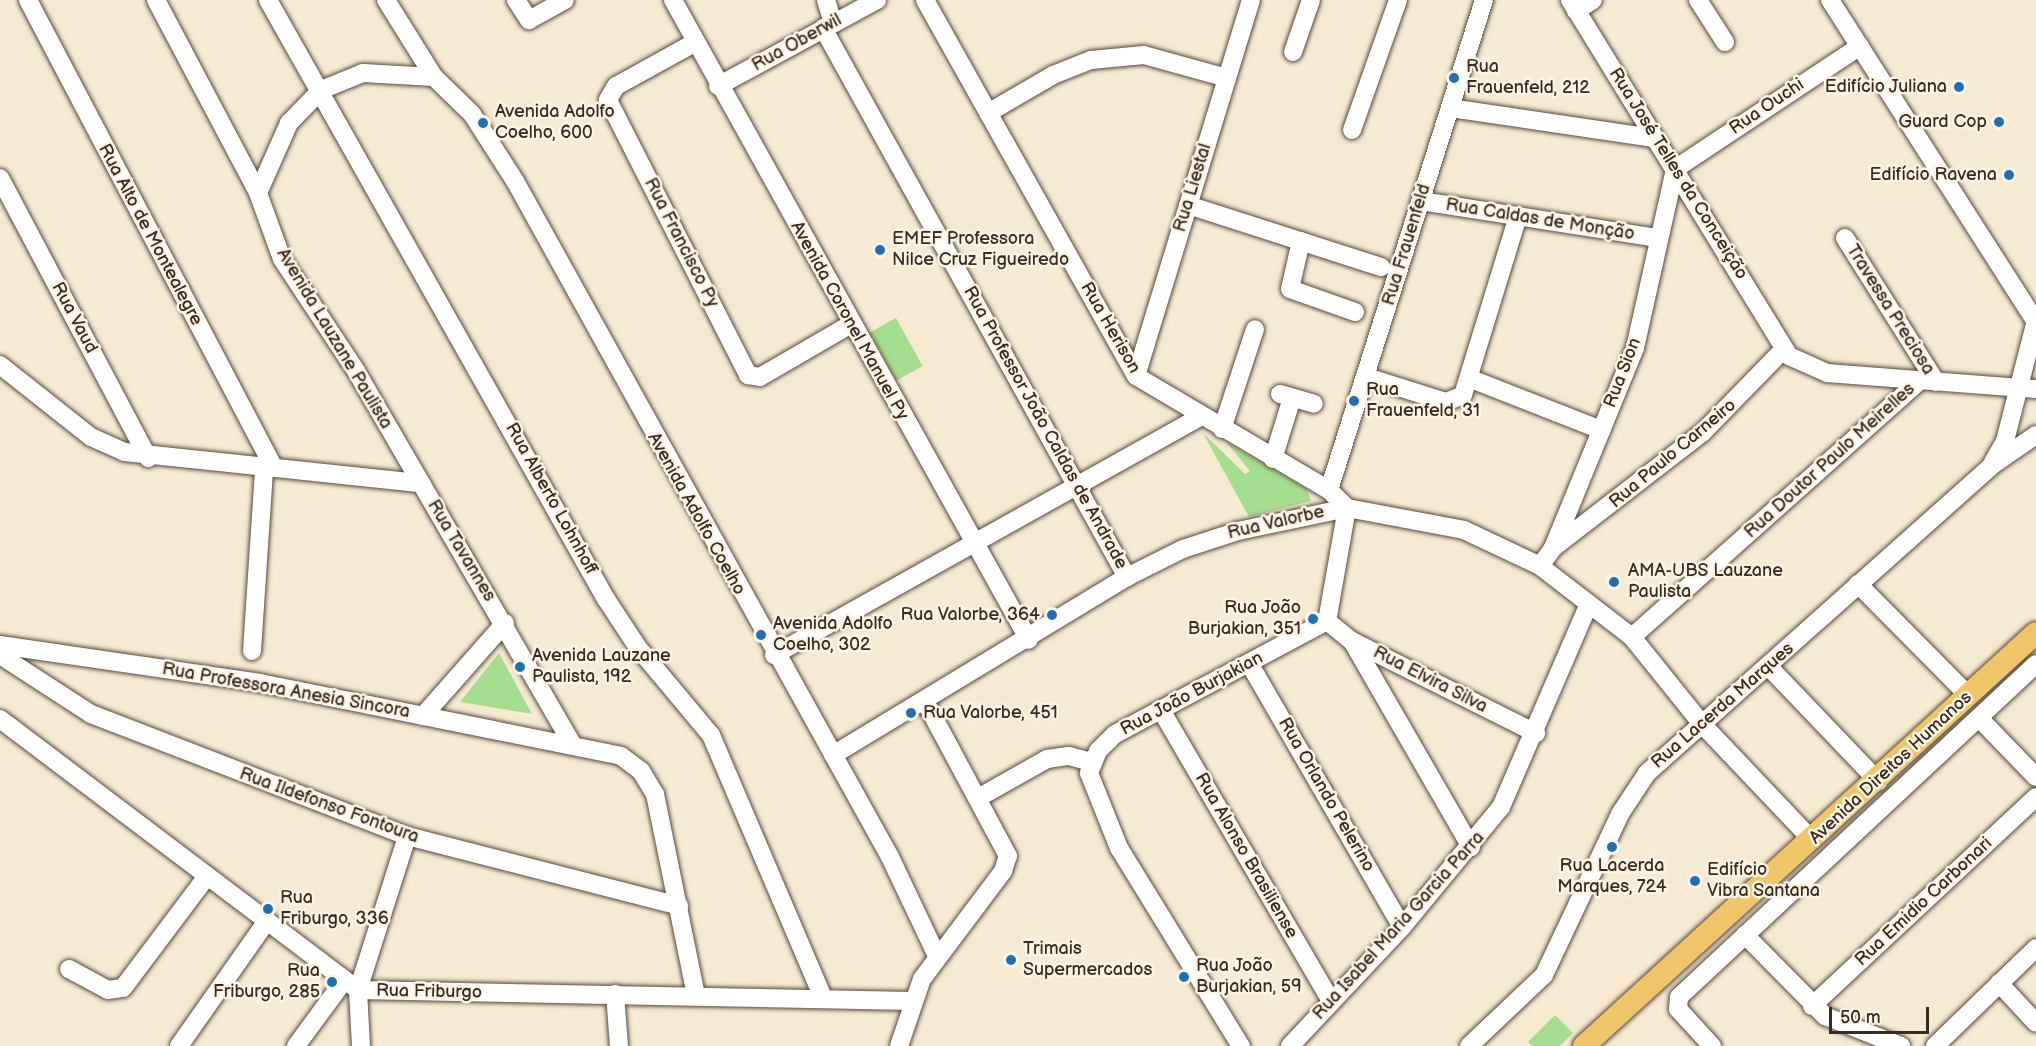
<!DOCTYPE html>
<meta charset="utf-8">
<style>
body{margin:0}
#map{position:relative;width:2036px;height:1046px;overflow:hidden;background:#f6ead2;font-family:"Balsamiq Sans",sans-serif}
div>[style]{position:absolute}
.green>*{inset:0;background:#a5dd8e;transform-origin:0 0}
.roads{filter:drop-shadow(0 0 2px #574739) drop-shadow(0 0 2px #574739)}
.minor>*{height:18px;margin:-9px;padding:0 9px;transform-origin:9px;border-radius:9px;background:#fff}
.major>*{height:22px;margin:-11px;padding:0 11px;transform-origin:11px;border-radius:11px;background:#f0c469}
.dots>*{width:16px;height:16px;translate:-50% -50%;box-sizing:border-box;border:3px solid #fcf5e5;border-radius:50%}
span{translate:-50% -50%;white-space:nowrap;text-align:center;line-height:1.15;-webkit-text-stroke:5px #fcf5e5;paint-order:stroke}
.street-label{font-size:18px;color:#3b2a1e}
.poi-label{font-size:18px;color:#3b2a1e}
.left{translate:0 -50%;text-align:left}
.right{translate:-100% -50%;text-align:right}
.scale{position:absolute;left:1829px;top:1007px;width:100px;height:27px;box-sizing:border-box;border:3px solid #3b2a1e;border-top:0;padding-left:8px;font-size:18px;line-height:21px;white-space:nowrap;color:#3b2a1e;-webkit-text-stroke:4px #fcf5e5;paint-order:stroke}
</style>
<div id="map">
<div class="green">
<div style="left:896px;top:318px;width:55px;height:30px;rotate:61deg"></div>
<div style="clip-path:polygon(1203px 433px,1245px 474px,1250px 471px,1226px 442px,1307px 489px,1311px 501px,1249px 517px)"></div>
<div style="clip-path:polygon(499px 653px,532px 714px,460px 702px)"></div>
<div style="clip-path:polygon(1555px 1015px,1573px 1033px,1560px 1046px,1532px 1046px,1528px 1042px)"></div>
</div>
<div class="roads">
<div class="minor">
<div style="left:28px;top:0;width:529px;rotate:62.27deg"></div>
<div style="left:156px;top:0;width:218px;rotate:62.1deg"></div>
<div style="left:258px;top:193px;width:70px;rotate:70deg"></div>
<div style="left:282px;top:259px;width:134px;rotate:56.5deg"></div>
<div style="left:356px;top:371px;width:430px;rotate:59.9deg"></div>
<div style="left:268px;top:0;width:688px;rotate:60.57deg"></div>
<div style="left:606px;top:599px;width:60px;rotate:56.6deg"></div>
<div style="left:639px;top:649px;width:112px;rotate:50.1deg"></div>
<div style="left:711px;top:735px;width:286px;rotate:66.9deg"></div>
<div style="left:386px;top:0;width:91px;rotate:58.1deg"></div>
<div style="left:434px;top:77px;width:53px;rotate:44.2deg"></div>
<div style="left:472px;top:114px;width:80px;rotate:57.3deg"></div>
<div style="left:515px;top:181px;width:773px;rotate:60.98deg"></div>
<div style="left:890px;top:857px;width:110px;rotate:64.6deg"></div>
<div style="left:516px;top:0;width:24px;rotate:57deg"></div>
<div style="left:529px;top:20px;width:41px;rotate:-29.1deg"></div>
<div style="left:673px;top:0;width:732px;rotate:60.92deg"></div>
<div style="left:826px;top:0;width:24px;rotate:73deg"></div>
<div style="left:925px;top:0;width:431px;rotate:60.7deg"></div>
<div style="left:1136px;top:376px;width:224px;rotate:30.6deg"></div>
<div style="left:1329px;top:490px;width:25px;rotate:45deg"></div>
<div style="left:1347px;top:508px;width:115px;rotate:100deg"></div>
<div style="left:1327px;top:621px;width:240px;rotate:151.9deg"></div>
<div style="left:1115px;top:734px;width:24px;rotate:135deg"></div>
<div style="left:1098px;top:751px;width:24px;rotate:112deg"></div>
<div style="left:1089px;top:773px;width:81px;rotate:68.2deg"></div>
<div style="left:1119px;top:848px;width:233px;rotate:58.4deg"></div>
<div style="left:1570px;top:0;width:418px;rotate:58.4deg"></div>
<div style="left:1789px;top:356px;width:42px;rotate:24.1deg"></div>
<div style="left:1827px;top:373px;width:210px;rotate:4.4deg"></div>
<div style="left:1698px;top:0;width:50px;rotate:57.3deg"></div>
<div style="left:1830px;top:0;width:382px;rotate:57.4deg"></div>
<div style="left:1576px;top:11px;width:20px;rotate:-33deg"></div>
<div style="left:823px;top:28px;width:628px;rotate:61.03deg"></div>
<div style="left:694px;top:43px;width:89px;rotate:151.1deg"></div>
<div style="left:616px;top:86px;width:16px;rotate:120deg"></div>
<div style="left:608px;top:100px;width:309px;rotate:63deg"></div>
<div style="left:748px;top:375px;width:12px;rotate:9deg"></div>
<div style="left:760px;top:377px;width:105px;rotate:-30.2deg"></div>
<div style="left:1293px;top:52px;width:55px;rotate:-70.9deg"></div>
<div style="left:718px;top:86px;width:181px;rotate:-28.4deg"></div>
<div style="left:1450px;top:108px;width:206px;rotate:8.4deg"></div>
<div style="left:988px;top:113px;width:75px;rotate:-30.3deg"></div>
<div style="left:1053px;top:75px;width:41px;rotate:-21.5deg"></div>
<div style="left:1091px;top:60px;width:53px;rotate:-5.4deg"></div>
<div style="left:1144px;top:55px;width:86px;rotate:15.5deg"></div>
<div style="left:1352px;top:130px;width:138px;rotate:-70.5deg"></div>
<div style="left:0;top:178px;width:317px;rotate:62.1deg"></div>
<div style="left:258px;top:193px;width:77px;rotate:-66.1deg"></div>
<div style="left:289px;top:123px;width:46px;rotate:-45.9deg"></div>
<div style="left:321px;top:90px;width:45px;rotate:-22deg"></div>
<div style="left:363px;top:73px;width:71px;rotate:3.2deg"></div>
<div style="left:1421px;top:201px;width:240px;rotate:8.9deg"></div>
<div style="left:1188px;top:205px;width:203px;rotate:17.8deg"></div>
<div style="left:1845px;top:238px;width:170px;rotate:57.7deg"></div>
<div style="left:1301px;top:241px;width:49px;rotate:102.9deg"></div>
<div style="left:1290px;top:289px;width:69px;rotate:19.5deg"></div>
<div style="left:0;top:365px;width:116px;rotate:38.4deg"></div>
<div style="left:91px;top:437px;width:36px;rotate:24deg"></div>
<div style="left:124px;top:452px;width:299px;rotate:6deg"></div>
<div style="left:1136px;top:376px;width:393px;rotate:-73deg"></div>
<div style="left:1367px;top:377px;width:83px;rotate:17.6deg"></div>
<div style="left:1446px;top:402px;width:18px;rotate:-22deg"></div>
<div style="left:1463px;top:395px;width:187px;rotate:-72.9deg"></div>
<div style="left:1471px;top:379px;width:140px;rotate:21.4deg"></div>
<div style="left:1280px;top:394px;width:35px;rotate:16deg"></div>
<div style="left:1222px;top:429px;width:105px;rotate:-71.7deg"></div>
<div style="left:1273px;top:459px;width:64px;rotate:-72.7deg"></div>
<div style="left:1993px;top:462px;width:24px;rotate:-60deg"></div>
<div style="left:2005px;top:441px;width:125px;rotate:-75.6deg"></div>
<div style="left:1329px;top:490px;width:514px;rotate:-72.45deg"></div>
<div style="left:1553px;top:548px;width:190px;rotate:-37.7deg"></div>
<div style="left:1703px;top:432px;width:115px;rotate:-45.7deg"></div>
<div style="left:1540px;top:566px;width:22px;rotate:-54deg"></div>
<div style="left:1553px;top:548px;width:216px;rotate:-67.7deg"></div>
<div style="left:1635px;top:348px;width:183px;rotate:-77.4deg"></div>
<div style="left:1675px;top:169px;width:222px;rotate:-33.6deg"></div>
<div style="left:1858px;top:584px;width:158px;rotate:45.3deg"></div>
<div style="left:1327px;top:621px;width:32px;rotate:39deg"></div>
<div style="left:1352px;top:641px;width:206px;rotate:26.6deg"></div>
<div style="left:1632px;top:637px;width:386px;rotate:-41.7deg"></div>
<div style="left:1352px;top:641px;width:238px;rotate:60deg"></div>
<div style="left:0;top:645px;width:263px;rotate:8.3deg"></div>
<div style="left:260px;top:683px;width:368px;rotate:11.4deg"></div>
<div style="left:621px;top:756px;width:25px;rotate:37deg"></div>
<div style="left:641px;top:771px;width:27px;rotate:59deg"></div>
<div style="left:655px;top:794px;width:205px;rotate:78.5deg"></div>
<div style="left:252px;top:651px;width:183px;rotate:-86.2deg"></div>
<div style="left:0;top:655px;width:108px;rotate:33deg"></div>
<div style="left:91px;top:714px;width:339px;rotate:21.1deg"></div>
<div style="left:407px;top:836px;width:281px;rotate:14.4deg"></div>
<div style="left:774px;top:655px;width:488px;rotate:-29.2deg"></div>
<div style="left:1249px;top:663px;width:305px;rotate:59.9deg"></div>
<div style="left:1769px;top:667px;width:158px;rotate:46.3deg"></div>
<div style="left:1161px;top:710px;width:337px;rotate:59.7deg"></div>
<div style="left:423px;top:716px;width:124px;rotate:-48.6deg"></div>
<div style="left:1979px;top:718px;width:82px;rotate:46deg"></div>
<div style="left:0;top:719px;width:449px;rotate:37.1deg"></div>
<div style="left:358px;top:990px;width:554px;rotate:1.14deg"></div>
<div style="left:833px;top:755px;width:344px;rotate:-31.2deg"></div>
<div style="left:1127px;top:577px;width:63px;rotate:-26.6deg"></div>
<div style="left:1183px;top:549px;width:58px;rotate:-18.1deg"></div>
<div style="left:1238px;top:531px;width:111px;rotate:-11.9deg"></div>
<div style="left:1347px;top:508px;width:119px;rotate:10.6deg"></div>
<div style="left:1464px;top:530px;width:84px;rotate:25.3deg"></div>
<div style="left:1540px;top:566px;width:116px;rotate:37.7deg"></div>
<div style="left:1632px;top:637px;width:112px;rotate:51.2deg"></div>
<div style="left:1702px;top:724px;width:160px;rotate:46.5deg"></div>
<div style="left:978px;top:798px;width:79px;rotate:-29.5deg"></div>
<div style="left:1047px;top:759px;width:22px;rotate:-8deg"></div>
<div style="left:1069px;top:756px;width:24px;rotate:15deg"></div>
<div style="left:1745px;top:935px;width:114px;rotate:45.4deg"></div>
<div style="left:1825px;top:1016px;width:82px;rotate:21.5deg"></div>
<div style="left:69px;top:969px;width:44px;rotate:28.3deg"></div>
<div style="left:108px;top:990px;width:15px;rotate:-8deg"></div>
<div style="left:123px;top:988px;width:140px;rotate:-53.1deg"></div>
<div style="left:1999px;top:983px;width:54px;rotate:47.2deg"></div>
<div style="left:615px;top:994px;width:52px;rotate:85.6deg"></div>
<div style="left:1812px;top:1006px;width:306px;rotate:-43deg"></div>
<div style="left:179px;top:1046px;width:153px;rotate:-54.9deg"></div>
<div style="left:296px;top:1046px;width:79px;rotate:-53.7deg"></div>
<div style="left:361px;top:1046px;width:56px;rotate:-93.1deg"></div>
<div style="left:358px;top:990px;width:162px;rotate:-72.3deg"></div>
<div style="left:899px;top:1046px;width:71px;rotate:-71.1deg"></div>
<div style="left:922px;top:979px;width:135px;rotate:-53.1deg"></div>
<div style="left:1003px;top:871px;width:16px;rotate:-72deg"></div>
<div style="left:1008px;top:856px;width:176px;rotate:-118.2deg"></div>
<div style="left:1290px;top:1046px;width:163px;rotate:-46.7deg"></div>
<div style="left:1402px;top:927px;width:156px;rotate:-50.5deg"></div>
<div style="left:1501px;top:807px;width:221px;rotate:-66.6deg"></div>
<div style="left:1469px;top:1046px;width:103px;rotate:-43.4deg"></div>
<div style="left:1544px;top:975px;width:178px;rotate:-64.7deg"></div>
<div style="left:1620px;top:814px;width:49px;rotate:-56.6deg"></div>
<div style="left:1647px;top:773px;width:461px;rotate:-41.7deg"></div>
<div style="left:1991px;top:466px;width:55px;rotate:-34.6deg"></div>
<div style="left:1712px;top:1046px;width:50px;rotate:-132.6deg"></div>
<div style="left:1678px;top:1009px;width:12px;rotate:-85deg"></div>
<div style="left:1679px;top:997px;width:488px;rotate:-43deg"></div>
<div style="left:1935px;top:1046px;width:141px;rotate:-44.1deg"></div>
</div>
<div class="major">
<div style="left:1584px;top:1046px;width:612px;rotate:-42.42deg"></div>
</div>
</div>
<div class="dots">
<div style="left:1454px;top:78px;background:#1f6fb2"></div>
<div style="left:1959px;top:87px;background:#1f6fb2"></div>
<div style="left:1999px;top:122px;background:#1f6fb2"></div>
<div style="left:483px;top:123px;background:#1f6fb2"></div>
<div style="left:2009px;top:175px;background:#1f6fb2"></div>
<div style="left:880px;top:250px;background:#1f6fb2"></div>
<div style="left:1354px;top:401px;background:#1f6fb2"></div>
<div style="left:1614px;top:582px;background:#1f6fb2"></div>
<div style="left:1052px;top:615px;background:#1f6fb2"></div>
<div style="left:1313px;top:619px;background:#1f6fb2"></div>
<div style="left:761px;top:635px;background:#1f6fb2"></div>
<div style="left:520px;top:667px;background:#1f6fb2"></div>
<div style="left:911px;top:713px;background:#1f6fb2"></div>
<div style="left:1612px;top:847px;background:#1f6fb2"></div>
<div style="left:1695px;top:881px;background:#1f6fb2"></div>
<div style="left:268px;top:909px;background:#1f6fb2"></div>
<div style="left:1011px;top:960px;background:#1f6fb2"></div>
<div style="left:1184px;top:977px;background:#1f6fb2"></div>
<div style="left:332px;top:982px;background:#1f6fb2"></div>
</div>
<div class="street-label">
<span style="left:797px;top:43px;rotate:-29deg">Rua Oberwil</span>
<span style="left:1767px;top:107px;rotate:-34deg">Rua Ouchi</span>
<span style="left:1678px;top:174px;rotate:58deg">Rua José Telles da Conceição</span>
<span style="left:1193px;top:188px;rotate:-73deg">Rua Liestal</span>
<span style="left:1540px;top:220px;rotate:9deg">Rua Caldas de Monção</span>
<span style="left:150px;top:235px;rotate:62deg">Rua Alto de Montealegre</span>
<span style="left:681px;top:243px;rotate:63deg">Rua Francisco Py</span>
<span style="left:1407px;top:245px;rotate:-73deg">Rua Frauenfeld</span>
<span style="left:1890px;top:310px;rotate:58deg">Travessa Preciosa</span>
<span style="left:74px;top:318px;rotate:62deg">Rua Vaud</span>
<span style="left:849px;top:321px;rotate:61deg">Avenida Coronel Manuel Py</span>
<span style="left:1110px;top:328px;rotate:60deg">Rua Herison</span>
<span style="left:334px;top:339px;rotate:59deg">Avenida Lauzane Paulista</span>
<span style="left:1623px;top:373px;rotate:-69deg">Rua Sion</span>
<span style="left:1045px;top:428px;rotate:61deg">Rua Professor João Caldas de Andrade</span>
<span style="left:1673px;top:454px;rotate:-40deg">Rua Paulo Carneiro</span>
<span style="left:1830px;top:461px;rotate:-42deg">Rua Doutor Paulo Meirelles</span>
<span style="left:551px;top:499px;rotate:61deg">Rua Alberto Lohnhoff</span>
<span style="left:696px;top:514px;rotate:61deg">Avenida Adolfo Coelho</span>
<span style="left:1276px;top:523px;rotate:-13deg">Rua Valorbe</span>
<span style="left:461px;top:551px;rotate:59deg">Rua Tavannes</span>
<span style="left:1430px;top:680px;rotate:27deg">Rua Elvira Silva</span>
<span style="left:286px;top:691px;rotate:10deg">Rua Professora Anesia Sincora</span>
<span style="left:1192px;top:694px;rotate:-28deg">Rua João Burjakian</span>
<span style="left:1723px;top:706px;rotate:-41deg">Rua Lacerda Marques</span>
<span style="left:1891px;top:768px;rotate:-43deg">Avenida Direitos Humanos</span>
<span style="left:1326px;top:795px;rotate:60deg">Rua Orlando Pelerino</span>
<span style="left:329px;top:806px;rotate:20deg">Rua Ildefonso Fontoura</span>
<span style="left:1246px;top:856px;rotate:60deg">Rua Alonso Brasiliense</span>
<span style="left:1924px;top:902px;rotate:-43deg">Rua Emidio Carbonari</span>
<span style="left:1399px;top:926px;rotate:-48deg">Rua Isabel Maria Garcia Parra</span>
<span style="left:429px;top:992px;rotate:1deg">Rua Friburgo</span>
</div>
<div class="poi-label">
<span class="left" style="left:1466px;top:78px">Rua<br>Frauenfeld, 212</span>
<span class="right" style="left:1947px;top:87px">Edifício Juliana</span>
<span class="left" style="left:495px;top:123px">Avenida Adolfo<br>Coelho, 600</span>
<span class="right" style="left:1987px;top:122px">Guard Cop</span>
<span class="right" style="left:1997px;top:175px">Edifício Ravena</span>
<span class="left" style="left:892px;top:250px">EMEF Professora<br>Nilce Cruz Figueiredo</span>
<span class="left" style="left:1366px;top:401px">Rua<br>Frauenfeld, 31</span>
<span class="left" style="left:1628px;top:582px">AMA-UBS Lauzane<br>Paulista</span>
<span class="right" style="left:1301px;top:619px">Rua João<br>Burjakian, 351</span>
<span class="right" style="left:1040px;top:615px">Rua Valorbe, 364</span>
<span class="left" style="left:773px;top:635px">Avenida Adolfo<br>Coelho, 302</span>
<span class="left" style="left:532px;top:667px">Avenida Lauzane<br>Paulista, 192</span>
<span class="left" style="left:923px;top:713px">Rua Valorbe, 451</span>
<span style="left:1612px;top:877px">Rua Lacerda<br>Marques, 724</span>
<span class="left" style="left:1707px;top:881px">Edifício<br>Vibra Santana</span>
<span class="left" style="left:280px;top:909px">Rua<br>Friburgo, 336</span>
<span class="left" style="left:1023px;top:960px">Trimais<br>Supermercados</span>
<span class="left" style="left:1196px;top:977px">Rua João<br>Burjakian, 59</span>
<span class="right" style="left:320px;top:982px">Rua<br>Friburgo, 285</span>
</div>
<div class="scale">50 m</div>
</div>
